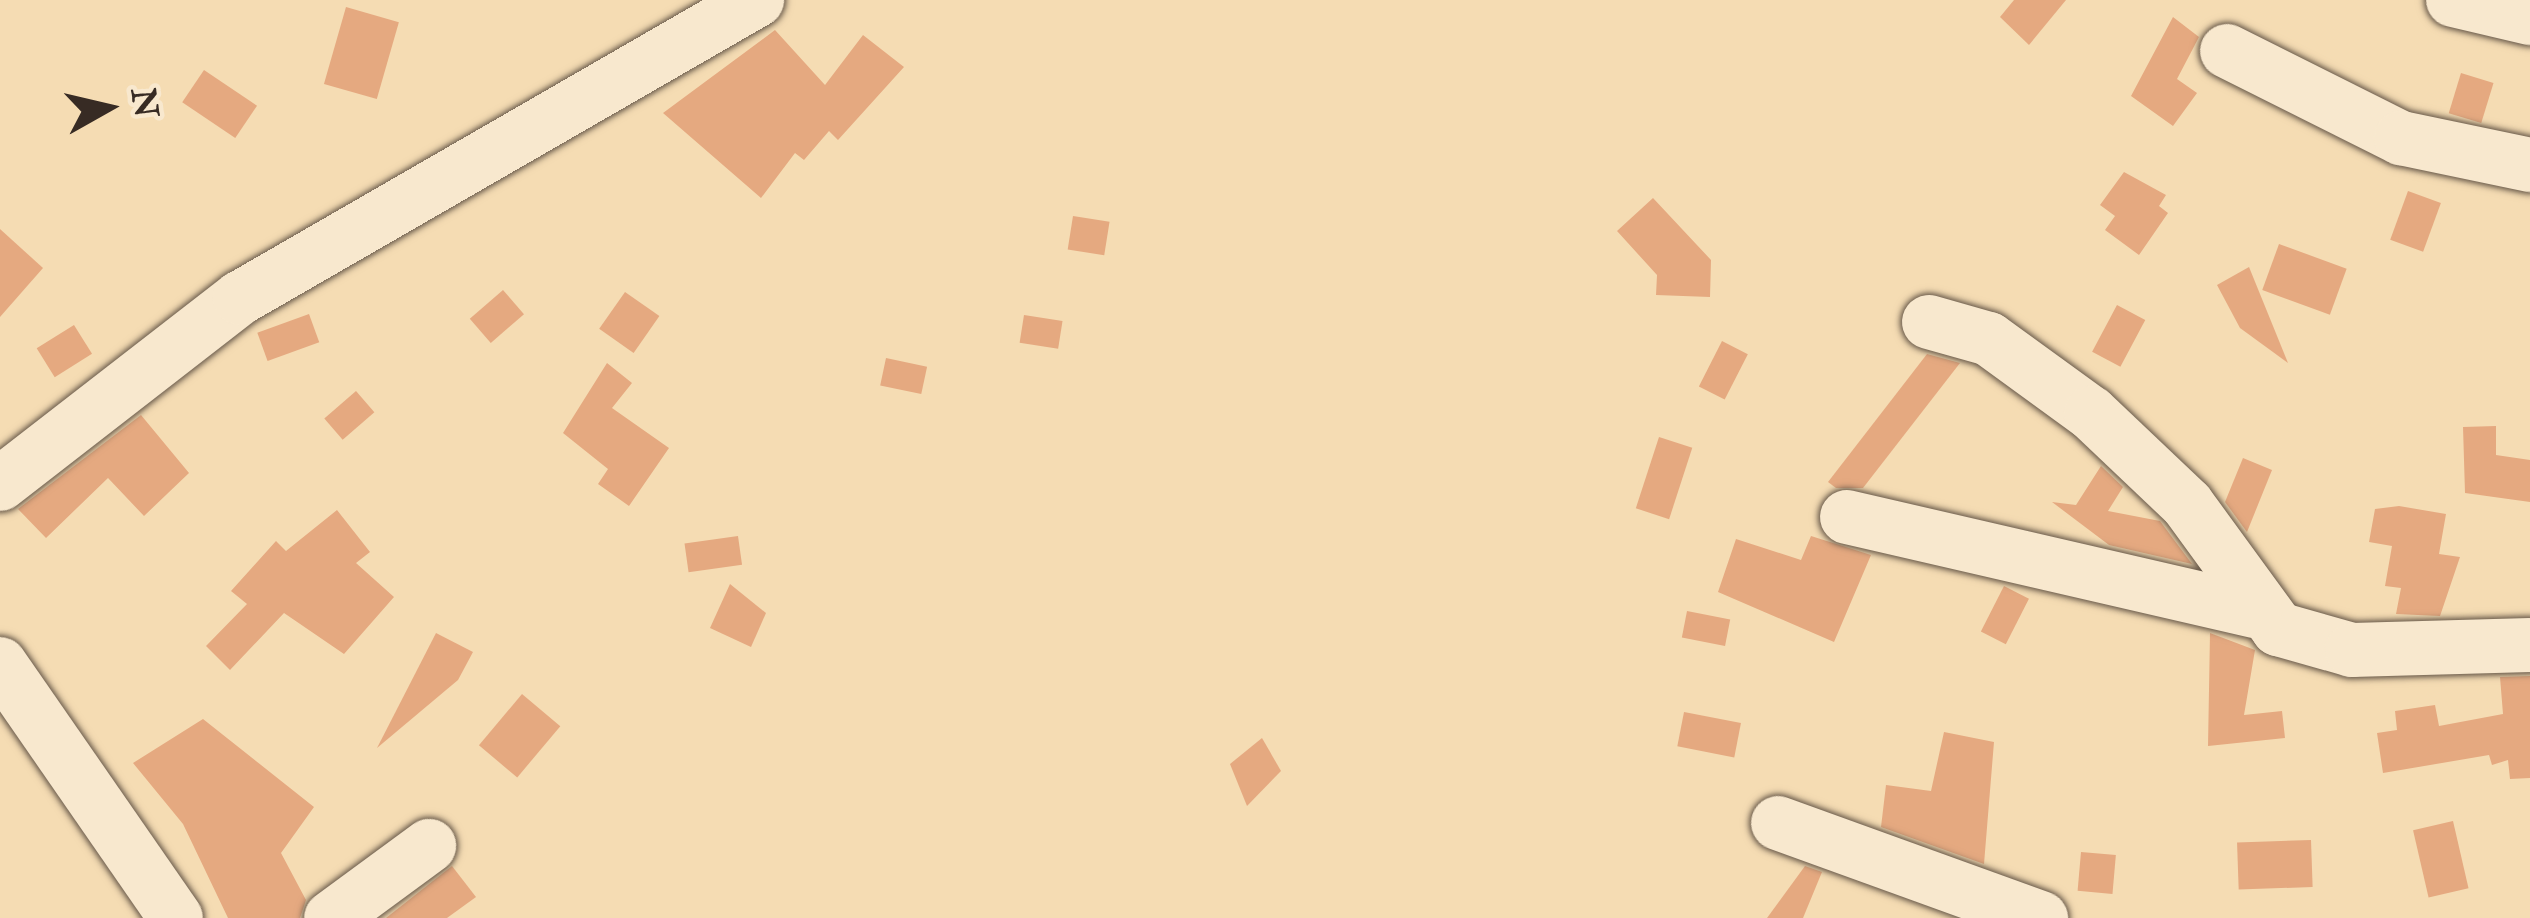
<!DOCTYPE html>
<style>
body{margin:0}
#map{position:relative;width:2530px;height:918px;overflow:hidden;background:#f5dcb3;font-family:"IM FELL Double Pica",serif}
div>[style]{position:absolute}
.building>*{inset:0;background:#e5a980;transform-origin:0 0}
.roads{filter:drop-shadow(0 0 3px #665748) drop-shadow(0 0 3px #665748)}
.minor>*{height:54px;margin:-27px;padding:0 27px;transform-origin:27px;border-radius:27px;background:#f8e8ce}
span{translate:-50% -50%;white-space:nowrap;text-align:center;line-height:1.15;-webkit-text-stroke:10px #f8e8ce;paint-order:stroke}
.north{position:absolute;left:48px;top:48px;width:120px;height:120px;-webkit-text-stroke:9px #f8e8ce;paint-order:stroke;rotate:82deg;font-size:33px;font-weight:700;line-height:48px;text-align:center;color:#372b24}
.north::after{content:'';display:block;margin:auto;width:42px;height:54px;background:#372b24;clip-path:polygon(50% 0,100% 100%,50% 72%,0 100%)}
</style>
<div id="map">
<div class="building">
<div style="clip-path:polygon(2014px 0,2066px 0,2029px 45px,2000px 17px)"></div>
<div style="left:346px;top:7px;width:55px;height:80px;rotate:16deg"></div>
<div style="clip-path:polygon(2173px 17px,2199px 37px,2177px 79px,2197px 93px,2173px 126px,2131px 96px)"></div>
<div style="clip-path:polygon(775px 30px,825px 85px,863px 35px,904px 67px,838px 140px,829px 131px,804px 160px,795px 153px,761px 198px,663px 113px)"></div>
<div style="left:204px;top:70px;width:64px;height:39px;rotate:34deg"></div>
<div style="left:2461px;top:73px;width:34px;height:42px;rotate:17deg"></div>
<div style="clip-path:polygon(2124px 172px,2166px 195px,2159px 206px,2168px 213px,2139px 255px,2105px 230px,2115px 216px,2100px 205px)"></div>
<div style="left:2408px;top:191px;width:35px;height:52px;rotate:20deg"></div>
<div style="clip-path:polygon(1653px 198px,1711px 260px,1710px 297px,1656px 295px,1657px 275px,1617px 231px)"></div>
<div style="left:1073px;top:216px;width:37px;height:34px;rotate:9deg"></div>
<div style="clip-path:polygon(0 229px,43px 268px,0 317px)"></div>
<div style="left:2279px;top:244px;width:72px;height:49px;rotate:20deg"></div>
<div style="clip-path:polygon(2249px 267px,2288px 363px,2240px 328px,2217px 285px)"></div>
<div style="left:503px;top:290px;width:32px;height:44px;rotate:49deg"></div>
<div style="left:625px;top:292px;width:42px;height:45px;rotate:35deg"></div>
<div style="left:2117px;top:305px;width:32px;height:53px;rotate:28deg"></div>
<div style="left:309px;top:314px;width:30px;height:55px;rotate:70deg"></div>
<div style="left:1024px;top:315px;width:39px;height:28px;rotate:9deg"></div>
<div style="left:74px;top:325px;width:34px;height:44px;rotate:58deg"></div>
<div style="left:1722px;top:341px;width:29px;height:51px;rotate:27deg"></div>
<div style="clip-path:polygon(1927px 354px,1960px 363px,1863px 488px,1836px 488px,1828px 482px)"></div>
<div style="left:886px;top:358px;width:42px;height:28px;rotate:12deg"></div>
<div style="clip-path:polygon(607px 363px,632px 383px,612px 408px,669px 448px,629px 506px,598px 484px,608px 469px,563px 433px)"></div>
<div style="left:356px;top:391px;width:28px;height:42px;rotate:49deg"></div>
<div style="clip-path:polygon(141px 415px,189px 473px,144px 516px,108px 478px,46px 538px,18px 509px)"></div>
<div style="clip-path:polygon(2496px 426px,2496px 455px,2530px 460px,2530px 502px,2465px 493px,2463px 427px)"></div>
<div style="left:1659px;top:437px;width:35px;height:75px;rotate:18deg"></div>
<div style="clip-path:polygon(2243px 458px,2272px 470px,2247px 532px,2225px 502px)"></div>
<div style="clip-path:polygon(2101px 466px,2123px 487px,2108px 511px,2160px 521px,2192px 564px,2109px 545px,2052px 502px,2076px 505px)"></div>
<div style="clip-path:polygon(2399px 506px,2446px 514px,2439px 554px,2460px 557px,2440px 616px,2396px 614px,2401px 588px,2385px 586px,2392px 546px,2369px 542px,2375px 509px)"></div>
<div style="clip-path:polygon(337px 510px,370px 552px,356px 563px,394px 597px,344px 654px,284px 613px,230px 670px,206px 646px,247px 604px,231px 591px,276px 541px,286px 551px)"></div>
<div style="left:738px;top:536px;width:29px;height:54px;rotate:82deg"></div>
<div style="clip-path:polygon(1811px 536px,1871px 555px,1834px 642px,1718px 592px,1736px 539px,1801px 560px)"></div>
<div style="clip-path:polygon(730px 584px,766px 613px,751px 647px,710px 628px)"></div>
<div style="left:2004px;top:586px;width:28px;height:51px;rotate:27deg"></div>
<div style="left:1687px;top:611px;width:44px;height:27px;rotate:11deg"></div>
<div style="clip-path:polygon(436px 633px,473px 652px,458px 680px,377px 748px)"></div>
<div style="clip-path:polygon(2210px 633px,2255px 650px,2244px 715px,2282px 711px,2285px 738px,2208px 746px)"></div>
<div style="clip-path:polygon(2530px 676px,2530px 778px,2510px 779px,2508px 760px,2492px 765px,2489px 755px,2383px 773px,2377px 733px,2397px 730px,2395px 711px,2435px 705px,2439px 726px,2503px 714px,2500px 677px)"></div>
<div style="left:522px;top:694px;width:50px;height:67px;rotate:40deg"></div>
<div style="left:1684px;top:712px;width:58px;height:35px;rotate:11deg"></div>
<div style="clip-path:polygon(203px 719px,314px 807px,281px 853px,306px 900px,300px 918px,228px 918px,183px 824px,133px 763px)"></div>
<div style="clip-path:polygon(1944px 732px,1994px 742px,1984px 864px,1881px 827px,1886px 785px,1931px 791px)"></div>
<div style="clip-path:polygon(1262px 738px,1281px 771px,1247px 806px,1230px 764px)"></div>
<div style="left:2453px;top:821px;width:69px;height:41px;rotate:77deg"></div>
<div style="left:2311px;top:840px;width:47px;height:74px;rotate:88deg"></div>
<div style="left:2081px;top:852px;width:35px;height:39px;rotate:5deg"></div>
<div style="clip-path:polygon(452px 866px,476px 897px,447px 918px,386px 918px)"></div>
<div style="clip-path:polygon(1805px 866px,1822px 872px,1803px 918px,1767px 918px)"></div>
</div>
<div class="roads">
<div class="minor">
<div style="left:2453px;top:0;width:79px;rotate:13.2deg"></div>
<div style="left:2227px;top:51px;width:195px;rotate:26.6deg"></div>
<div style="left:2401px;top:138px;width:132px;rotate:11.8deg"></div>
<div style="left:1929px;top:322px;width:62px;rotate:15.8deg"></div>
<div style="left:1989px;top:339px;width:126px;rotate:36deg"></div>
<div style="left:2091px;top:413px;width:132px;rotate:43.5deg"></div>
<div style="left:2187px;top:504px;width:155px;rotate:53.9deg"></div>
<div style="left:2278px;top:629px;width:77px;rotate:15.8deg"></div>
<div style="left:2352px;top:650px;width:178px;rotate:-1.6deg"></div>
<div style="left:0;top:484px;width:304px;rotate:-37.8deg"></div>
<div style="left:240px;top:298px;width:597px;rotate:-29.96deg"></div>
<div style="left:1847px;top:517px;width:419px;rotate:13deg"></div>
<div style="left:0;top:664px;width:309px;rotate:55.3deg"></div>
<div style="left:1778px;top:823px;width:280px;rotate:19.9deg"></div>
<div style="left:331px;top:918px;width:122px;rotate:-36.3deg"></div>
</div>
</div>
<div class="north">N</div>
</div>
